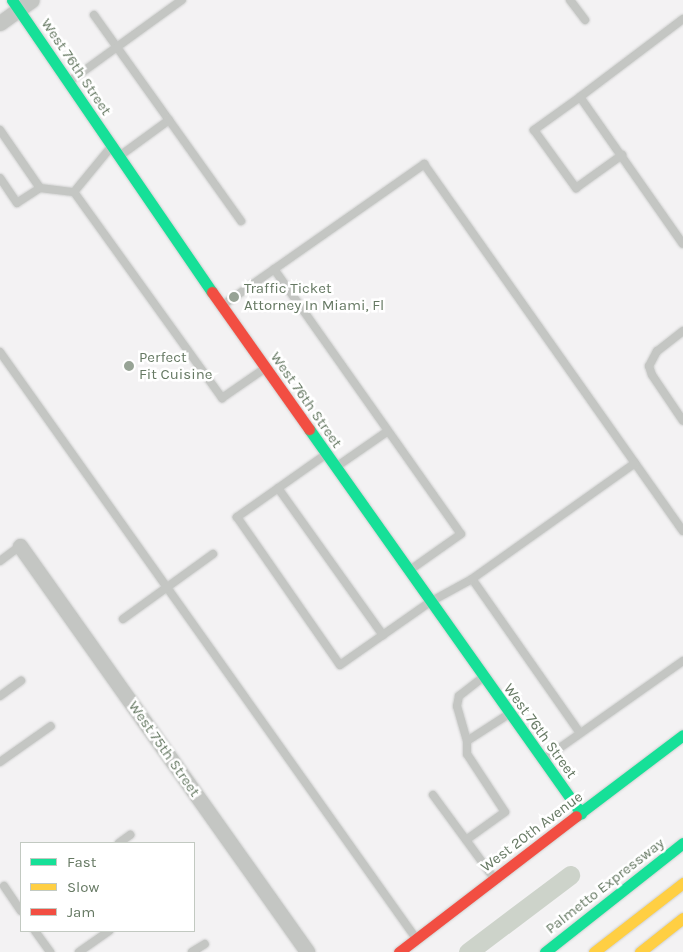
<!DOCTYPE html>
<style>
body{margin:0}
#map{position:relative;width:683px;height:952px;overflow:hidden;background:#f3f2f3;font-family:Karla,sans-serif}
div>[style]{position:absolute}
.canal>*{height:19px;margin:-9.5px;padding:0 9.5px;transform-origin:9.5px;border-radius:9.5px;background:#cdd3ca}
.roads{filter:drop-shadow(0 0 1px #cecfce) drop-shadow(0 0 1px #cecfce)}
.lane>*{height:8px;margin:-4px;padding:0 4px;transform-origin:4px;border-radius:4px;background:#c4c6c3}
.street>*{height:15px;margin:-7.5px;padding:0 7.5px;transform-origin:7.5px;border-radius:7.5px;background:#c4c6c3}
.fast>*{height:11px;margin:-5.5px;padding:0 5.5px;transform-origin:5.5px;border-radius:5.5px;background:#16e098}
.slow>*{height:11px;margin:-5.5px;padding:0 5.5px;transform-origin:5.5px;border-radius:5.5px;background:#ffcf43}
.jam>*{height:11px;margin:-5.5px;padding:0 5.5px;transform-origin:5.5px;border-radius:5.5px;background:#f24e42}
.dots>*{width:14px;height:14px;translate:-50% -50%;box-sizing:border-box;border:2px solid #fff;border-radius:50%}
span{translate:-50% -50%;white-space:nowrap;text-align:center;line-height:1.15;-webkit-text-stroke:5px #fff;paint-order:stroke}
.street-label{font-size:15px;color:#667963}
.poi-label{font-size:15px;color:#667963}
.left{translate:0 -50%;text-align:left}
.legend{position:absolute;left:20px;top:842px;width:175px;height:90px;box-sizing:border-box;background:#fff;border:1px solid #c2c9c1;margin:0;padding:6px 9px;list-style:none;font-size:15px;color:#667963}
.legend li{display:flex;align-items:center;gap:10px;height:25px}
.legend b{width:25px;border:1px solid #c2c9c1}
</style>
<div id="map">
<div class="canal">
<div style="left:468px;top:952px;width:128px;rotate:-37deg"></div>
</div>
<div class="roads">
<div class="lane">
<div style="left:570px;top:0;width:25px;rotate:53deg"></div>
<div style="left:94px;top:15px;width:129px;rotate:54.5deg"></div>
<div style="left:169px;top:120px;width:59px;rotate:143.9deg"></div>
<div style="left:683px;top:19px;width:129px;rotate:142.9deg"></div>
<div style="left:580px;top:97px;width:179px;rotate:55deg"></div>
<div style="left:70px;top:81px;width:138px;rotate:-35.9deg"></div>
<div style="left:580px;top:97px;width:57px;rotate:144.3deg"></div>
<div style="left:534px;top:130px;width:72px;rotate:54.1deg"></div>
<div style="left:576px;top:188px;width:57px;rotate:-35.7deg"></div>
<div style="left:169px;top:120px;width:124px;rotate:54.5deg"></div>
<div style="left:0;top:130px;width:70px;rotate:55.4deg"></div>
<div style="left:40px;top:188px;width:27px;rotate:147deg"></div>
<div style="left:17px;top:203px;width:30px;rotate:-124deg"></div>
<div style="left:40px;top:188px;width:34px;rotate:7deg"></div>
<div style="left:74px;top:192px;width:58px;rotate:-50.6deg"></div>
<div style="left:74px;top:192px;width:254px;rotate:54.3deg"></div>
<div style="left:222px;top:398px;width:51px;rotate:-34.6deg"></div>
<div style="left:274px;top:269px;width:324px;rotate:54.8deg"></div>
<div style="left:461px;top:534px;width:62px;rotate:144.8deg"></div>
<div style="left:223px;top:305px;width:246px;rotate:-35deg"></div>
<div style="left:424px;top:164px;width:449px;rotate:54.8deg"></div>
<div style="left:683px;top:331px;width:33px;rotate:142deg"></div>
<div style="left:657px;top:351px;width:17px;rotate:118deg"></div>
<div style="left:649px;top:366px;width:9px;rotate:72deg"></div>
<div style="left:652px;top:375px;width:55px;rotate:56deg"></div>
<div style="left:0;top:352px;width:717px;rotate:54.65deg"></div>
<div style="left:325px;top:455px;width:108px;rotate:144.8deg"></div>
<div style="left:237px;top:517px;width:180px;rotate:55.2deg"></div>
<div style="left:340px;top:665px;width:110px;rotate:-35deg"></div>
<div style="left:430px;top:602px;width:48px;rotate:-28.7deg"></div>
<div style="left:336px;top:467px;width:63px;rotate:-34.7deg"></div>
<div style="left:278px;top:488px;width:181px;rotate:54.5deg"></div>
<div style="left:0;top:561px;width:25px;rotate:-37deg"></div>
<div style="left:123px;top:619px;width:111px;rotate:-35.8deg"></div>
<div style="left:0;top:696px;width:26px;rotate:-36deg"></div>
<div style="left:580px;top:733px;width:188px;rotate:-125deg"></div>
<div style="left:472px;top:579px;width:200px;rotate:-35.4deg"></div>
<div style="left:467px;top:741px;width:50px;rotate:-32.7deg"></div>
<div style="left:544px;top:759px;width:170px;rotate:-35.2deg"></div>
<div style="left:0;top:762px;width:62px;rotate:-35.2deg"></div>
<div style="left:433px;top:795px;width:103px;rotate:53.7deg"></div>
<div style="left:466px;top:840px;width:48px;rotate:-35.7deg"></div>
<div style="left:505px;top:812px;width:69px;rotate:-123.2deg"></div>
<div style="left:467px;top:754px;width:13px;rotate:-90deg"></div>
<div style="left:467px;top:741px;width:36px;rotate:-106deg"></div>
<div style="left:457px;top:706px;width:10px;rotate:-79deg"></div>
<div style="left:459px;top:696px;width:31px;rotate:-38deg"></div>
<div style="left:119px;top:843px;width:14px;rotate:-36deg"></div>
<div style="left:4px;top:886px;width:30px;rotate:56deg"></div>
<div style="left:35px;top:931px;width:26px;rotate:54deg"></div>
<div style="left:79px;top:952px;width:37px;rotate:-35deg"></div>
<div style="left:192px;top:952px;width:15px;rotate:-32deg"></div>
</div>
<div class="street">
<div style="left:0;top:23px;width:39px;rotate:-36deg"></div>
<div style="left:20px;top:546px;width:497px;rotate:54.7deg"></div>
</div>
<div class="fast">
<div style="left:12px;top:0;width:354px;rotate:55.6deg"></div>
<div style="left:309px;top:429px;width:471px;rotate:54.7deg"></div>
<div style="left:576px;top:816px;width:134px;rotate:-37.1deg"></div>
<div style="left:545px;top:952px;width:176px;rotate:-38.3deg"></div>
</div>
<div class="slow">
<div style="left:594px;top:952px;width:113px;rotate:-37.8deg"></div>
<div style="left:640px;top:952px;width:55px;rotate:-38.3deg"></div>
</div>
<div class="jam">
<div style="left:212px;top:292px;width:168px;rotate:54.7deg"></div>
<div style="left:399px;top:952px;width:223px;rotate:-37.5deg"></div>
</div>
</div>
<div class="dots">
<div style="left:234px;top:297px;background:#97a395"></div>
<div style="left:129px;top:366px;background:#97a395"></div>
</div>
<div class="street-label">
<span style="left:76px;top:67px;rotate:56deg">West 76th Street</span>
<span style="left:306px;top:400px;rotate:55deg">West 76th Street</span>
<span style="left:540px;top:731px;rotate:54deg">West 76th Street</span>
<span style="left:164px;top:749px;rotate:55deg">West 75th Street</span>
<span style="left:532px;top:832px;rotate:-37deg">West 20th Avenue</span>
<span style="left:605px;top:886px;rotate:-38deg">Palmetto Expressway</span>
</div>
<div class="poi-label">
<span class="left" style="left:244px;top:297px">Traffic Ticket<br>Attorney In Miami, Fl</span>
<span class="left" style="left:139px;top:366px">Perfect<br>Fit Cuisine</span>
</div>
<ul class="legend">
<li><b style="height:6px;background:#16e098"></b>Fast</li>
<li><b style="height:6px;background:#ffcf43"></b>Slow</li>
<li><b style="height:6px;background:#f24e42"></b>Jam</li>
</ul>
</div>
